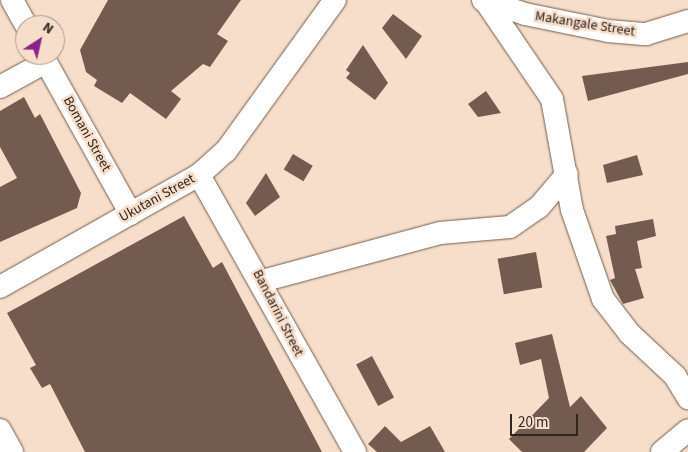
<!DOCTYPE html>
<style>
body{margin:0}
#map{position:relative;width:688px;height:452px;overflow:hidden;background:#f6deca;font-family:"Source Sans 3",sans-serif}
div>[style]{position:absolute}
.building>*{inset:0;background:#745b50;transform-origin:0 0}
.roads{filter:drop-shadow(0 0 1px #725d4c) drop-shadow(0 0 1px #725d4c)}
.street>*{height:22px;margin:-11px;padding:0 11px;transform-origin:11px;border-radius:11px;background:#fff}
span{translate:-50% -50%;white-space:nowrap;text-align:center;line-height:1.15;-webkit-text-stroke:5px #f6deca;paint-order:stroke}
.street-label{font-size:14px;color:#2f261f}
.north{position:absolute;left:15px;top:15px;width:50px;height:50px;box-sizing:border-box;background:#f6deca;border:1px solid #a69486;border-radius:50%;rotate:35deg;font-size:14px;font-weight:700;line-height:20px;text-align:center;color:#2f261f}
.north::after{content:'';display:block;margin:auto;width:18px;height:22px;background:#8a2389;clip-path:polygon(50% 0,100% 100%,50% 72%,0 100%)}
.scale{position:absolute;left:510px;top:414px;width:68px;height:22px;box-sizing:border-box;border:2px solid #2f261f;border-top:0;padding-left:6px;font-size:15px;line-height:18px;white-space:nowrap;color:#2f261f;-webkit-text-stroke:4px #f6deca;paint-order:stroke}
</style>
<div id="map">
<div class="building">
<div style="clip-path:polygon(108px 0,241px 0,217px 34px,228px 41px,210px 67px,203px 64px,171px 91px,181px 99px,166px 119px,130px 93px,122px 103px,94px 86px,97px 80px,86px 72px,80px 50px)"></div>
<div style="clip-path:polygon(393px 14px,422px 36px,406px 59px,382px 28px)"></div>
<div style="clip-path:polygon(363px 45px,388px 83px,375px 100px,346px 78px,350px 73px,346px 70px)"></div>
<div style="clip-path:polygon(688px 62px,688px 74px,588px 101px,582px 76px)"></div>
<div style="clip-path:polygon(486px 91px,501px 113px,478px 117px,468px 104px)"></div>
<div style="clip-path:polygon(24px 97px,35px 118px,40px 114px,81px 193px,77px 208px,0 242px,0 187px,17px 178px,0 147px,0 111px)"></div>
<div style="left:293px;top:154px;width:23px;height:18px;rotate:31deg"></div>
<div style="clip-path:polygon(637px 155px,643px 175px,607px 183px,603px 165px)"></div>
<div style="clip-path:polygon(266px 173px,280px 197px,255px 216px,246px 203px)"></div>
<div style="clip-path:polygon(184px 216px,213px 268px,222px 262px,322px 452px,85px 452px,50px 384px,42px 388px,30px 368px,36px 365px,7px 313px)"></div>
<div style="clip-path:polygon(653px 219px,656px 236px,637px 241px,642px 268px,635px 269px,644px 298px,623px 304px,610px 280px,615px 278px,606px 236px,616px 234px,615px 226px)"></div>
<div style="left:536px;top:252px;width:36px;height:39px;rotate:80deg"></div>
<div style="clip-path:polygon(552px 334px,570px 407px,581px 396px,607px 428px,584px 452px,522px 452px,509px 439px,549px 398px,541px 359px,520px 365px,515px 343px)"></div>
<div style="left:372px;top:356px;width:47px;height:18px;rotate:62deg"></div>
<div style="clip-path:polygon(385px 426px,401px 442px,430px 426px,445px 452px,377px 452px,368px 444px)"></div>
</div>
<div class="roads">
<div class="street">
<div style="left:12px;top:0;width:29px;rotate:61deg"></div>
<div style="left:483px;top:0;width:44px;rotate:18.4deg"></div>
<div style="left:525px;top:14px;width:85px;rotate:11.6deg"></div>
<div style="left:608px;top:31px;width:38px;rotate:5deg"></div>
<div style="left:646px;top:34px;width:44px;rotate:-17.2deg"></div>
<div style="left:486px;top:2px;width:117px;rotate:55.8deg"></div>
<div style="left:552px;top:99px;width:113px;rotate:79.8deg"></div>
<div style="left:572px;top:210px;width:94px;rotate:70.8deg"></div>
<div style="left:603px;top:299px;width:44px;rotate:52.4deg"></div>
<div style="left:630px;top:334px;width:62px;rotate:43deg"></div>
<div style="left:675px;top:376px;width:26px;rotate:59deg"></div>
<div style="left:42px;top:55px;width:182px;rotate:60.8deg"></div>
<div style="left:0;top:87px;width:52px;rotate:-28.5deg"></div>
<div style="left:199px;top:175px;width:318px;rotate:60.6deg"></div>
<div style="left:262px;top:281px;width:184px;rotate:-15.1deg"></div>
<div style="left:440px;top:233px;width:70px;rotate:-4.9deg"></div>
<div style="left:510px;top:227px;width:35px;rotate:-35deg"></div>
<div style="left:539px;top:207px;width:43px;rotate:-49.7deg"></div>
<div style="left:0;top:287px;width:228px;rotate:-29.4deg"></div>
<div style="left:199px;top:175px;width:36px;rotate:-42deg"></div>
<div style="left:226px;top:151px;width:186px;rotate:-54.2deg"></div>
<div style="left:0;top:430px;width:25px;rotate:61deg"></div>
<div style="left:662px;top:452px;width:34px;rotate:-40deg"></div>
</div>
</div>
<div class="street-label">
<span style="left:585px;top:24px;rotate:9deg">Makangale Street</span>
<span style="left:87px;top:134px;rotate:61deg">Bomani Street</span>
<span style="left:157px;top:198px;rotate:-29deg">Ukutani Street</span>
<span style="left:278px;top:313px;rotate:63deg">Bandarini Street</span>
</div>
<div class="north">N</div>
<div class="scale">20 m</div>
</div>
